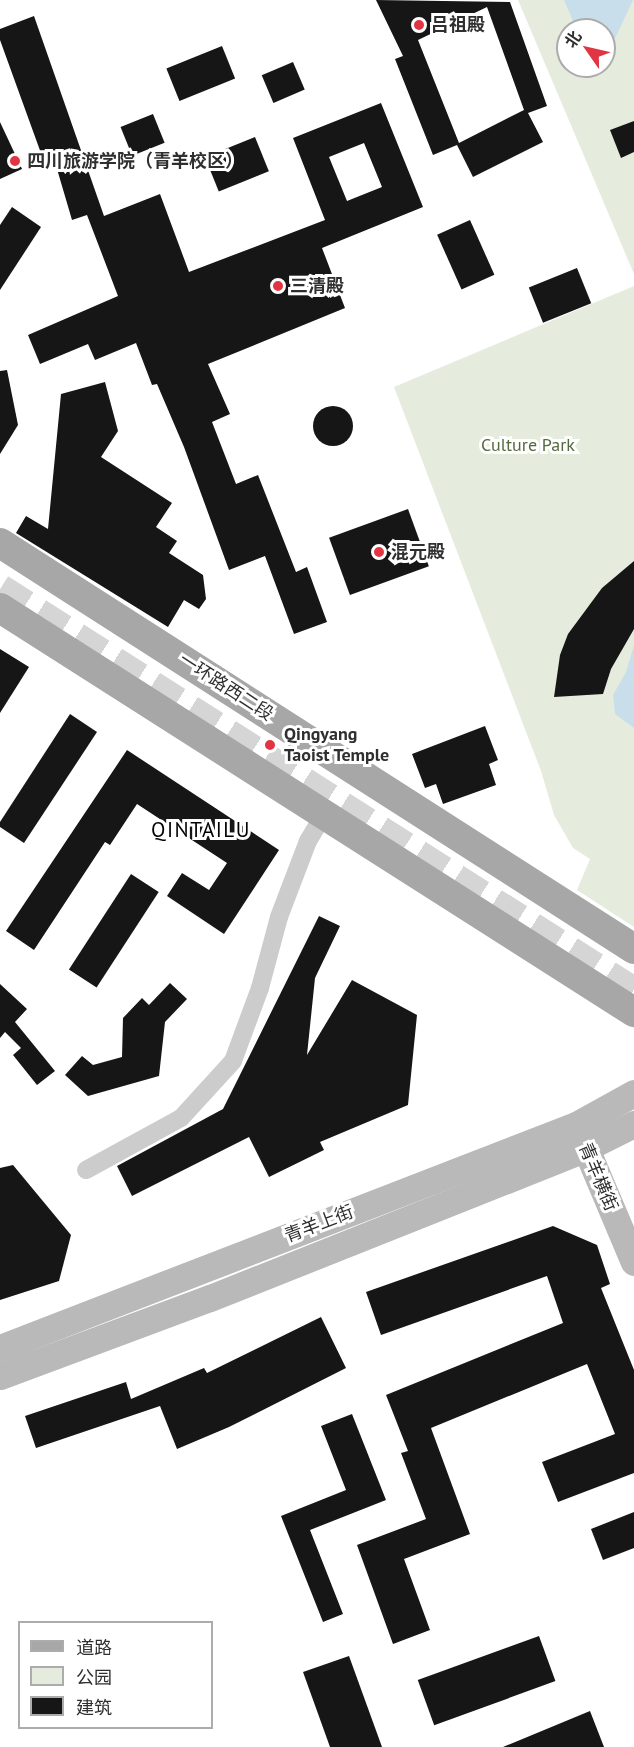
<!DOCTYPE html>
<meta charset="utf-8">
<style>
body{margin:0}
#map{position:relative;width:634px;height:1747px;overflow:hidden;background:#fff;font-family:"PT Sans","Noto Sans SC",sans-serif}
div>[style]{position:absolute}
.green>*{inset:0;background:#e5ecdd}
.water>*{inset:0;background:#c9deeb}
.building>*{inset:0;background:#161616;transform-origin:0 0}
.round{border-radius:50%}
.primary-tunnel>*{height:30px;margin-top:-15px;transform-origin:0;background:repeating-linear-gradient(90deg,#d5d5d5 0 30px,transparent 0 45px)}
.street>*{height:18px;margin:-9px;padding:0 9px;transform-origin:9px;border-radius:9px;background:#ccc}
.secondary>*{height:27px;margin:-13.5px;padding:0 13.5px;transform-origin:13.5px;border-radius:13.5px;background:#b9b9b9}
.primary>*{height:30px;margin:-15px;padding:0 15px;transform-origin:15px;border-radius:15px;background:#a7a7a7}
.dots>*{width:16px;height:16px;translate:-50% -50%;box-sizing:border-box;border:3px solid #fff;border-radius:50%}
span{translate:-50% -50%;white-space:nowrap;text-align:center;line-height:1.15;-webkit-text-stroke:6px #fff;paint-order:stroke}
.poi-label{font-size:18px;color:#2f2f2f;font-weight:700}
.left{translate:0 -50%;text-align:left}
.park-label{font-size:18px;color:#526a3d}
.street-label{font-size:18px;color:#2f2f2f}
.quarter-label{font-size:21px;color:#000;letter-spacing:1.5px}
.legend{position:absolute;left:18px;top:1621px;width:195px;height:108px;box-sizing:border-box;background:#fff;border:2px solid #acacac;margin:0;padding:8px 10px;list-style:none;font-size:18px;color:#2f2f2f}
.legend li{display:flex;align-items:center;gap:12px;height:30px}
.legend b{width:30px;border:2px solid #acacac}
.north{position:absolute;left:556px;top:18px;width:60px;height:60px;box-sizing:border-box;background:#fff;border:2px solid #acacac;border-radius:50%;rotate:304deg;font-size:16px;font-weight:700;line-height:24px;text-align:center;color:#2f2f2f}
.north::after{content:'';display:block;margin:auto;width:21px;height:27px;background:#e23543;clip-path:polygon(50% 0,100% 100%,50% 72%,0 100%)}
</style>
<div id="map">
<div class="green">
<div style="clip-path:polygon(evenodd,518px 0,634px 0,634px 274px,518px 0,568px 30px,604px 30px,604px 66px,568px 66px,568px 30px)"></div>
<div style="clip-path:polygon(634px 286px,634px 927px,577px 890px,590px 859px,573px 848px,554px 815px,541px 771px,394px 387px)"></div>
</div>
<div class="water">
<div style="clip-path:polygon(564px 0,633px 0,604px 62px,604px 30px,577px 30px)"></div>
<div style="clip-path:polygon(634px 645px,634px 728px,615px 714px,613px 695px,626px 672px)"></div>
</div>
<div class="building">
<div style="clip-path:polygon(evenodd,376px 0,510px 2px,547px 106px,528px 113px,543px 142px,473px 177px,457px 145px,433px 155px,395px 59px,403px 56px,376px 0,487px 7px,524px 110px,459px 143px,418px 40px,487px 7px)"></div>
<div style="clip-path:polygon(evenodd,34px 16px,104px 216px,160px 194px,189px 272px,325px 220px,293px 138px,381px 103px,423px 207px,322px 248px,345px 308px,208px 364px,230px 414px,212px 422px,236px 484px,258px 475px,296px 572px,307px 567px,327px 622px,294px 634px,265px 556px,229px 570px,184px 447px,157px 384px,152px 385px,136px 343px,95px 360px,88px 344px,40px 364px,28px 335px,118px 296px,87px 215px,72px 220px,52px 152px,42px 156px,0 40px,0 29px,34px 16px,364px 143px,382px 187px,347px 201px,329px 157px,364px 143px)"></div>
<div style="left:222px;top:46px;width:35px;height:60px;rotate:68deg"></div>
<div style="left:293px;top:62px;width:30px;height:34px;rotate:67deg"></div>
<div style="left:153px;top:114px;width:31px;height:35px;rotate:68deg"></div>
<div style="clip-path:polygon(634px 121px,634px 152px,621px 158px,610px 130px)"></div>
<div style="clip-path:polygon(0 122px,22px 169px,0 179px)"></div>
<div style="left:255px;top:137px;width:37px;height:54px;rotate:68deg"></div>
<div style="clip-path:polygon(12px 207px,41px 227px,0 290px,0 225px)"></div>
<div style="left:470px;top:220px;width:60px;height:36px;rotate:66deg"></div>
<div style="left:577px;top:268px;width:38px;height:52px;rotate:68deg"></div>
<div style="clip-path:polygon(7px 370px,18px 425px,0 454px,0 371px)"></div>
<div style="clip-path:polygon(105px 382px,118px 431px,101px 457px,172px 503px,156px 527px,177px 541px,169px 553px,203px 575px,206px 599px,199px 609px,184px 600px,168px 627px,16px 533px,26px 516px,48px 529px,61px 394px)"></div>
<div class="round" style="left:313px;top:406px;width:40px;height:40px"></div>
<div style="left:408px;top:509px;width:61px;height:84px;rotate:70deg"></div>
<div style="clip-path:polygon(634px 561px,634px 629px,611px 669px,603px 694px,554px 697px,560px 655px,568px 634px,602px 588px)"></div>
<div style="clip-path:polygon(0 649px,29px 667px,0 713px)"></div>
<div style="clip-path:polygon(70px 714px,97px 732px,24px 843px,0 827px,0 822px)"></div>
<div style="clip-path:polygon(485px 726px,498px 760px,489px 764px,496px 785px,443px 804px,436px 784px,425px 788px,412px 754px)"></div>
<div style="clip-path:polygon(127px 750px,279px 850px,224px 934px,167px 896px,182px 873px,209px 890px,227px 863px,137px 804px,110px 845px,105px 842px,34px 950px,6px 931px)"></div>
<div style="left:131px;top:874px;width:33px;height:114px;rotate:33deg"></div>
<div style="clip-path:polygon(319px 916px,340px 926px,315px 978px,307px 1055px,352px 980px,417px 1015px,408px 1105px,320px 1142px,324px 1150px,269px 1177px,249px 1137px,132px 1196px,117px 1166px,223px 1109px)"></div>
<div style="clip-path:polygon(170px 983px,187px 999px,165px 1022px,159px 1076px,88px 1096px,65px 1075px,82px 1056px,93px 1065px,122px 1057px,123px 1018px,142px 998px,149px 1005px)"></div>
<div style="clip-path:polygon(0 984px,27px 1009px,15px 1022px,55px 1071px,37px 1085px,13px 1055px,21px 1048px,5px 1032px,0 1038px)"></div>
<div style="clip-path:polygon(13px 1165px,71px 1235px,59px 1281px,0 1300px,0 1168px)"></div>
<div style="clip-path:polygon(553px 1226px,597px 1245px,610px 1284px,601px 1288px,634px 1370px,634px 1473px,558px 1502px,542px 1462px,615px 1434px,587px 1364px,431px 1428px,470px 1534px,404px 1559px,430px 1630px,393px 1644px,357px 1545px,426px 1519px,401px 1453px,408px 1451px,386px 1395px,563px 1323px,547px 1276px,381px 1335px,366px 1292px)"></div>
<div style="clip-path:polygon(321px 1317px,346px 1368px,229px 1427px,177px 1449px,160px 1406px,36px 1448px,25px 1416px,126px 1382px,131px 1399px,204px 1368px,207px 1373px)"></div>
<div style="clip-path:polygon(352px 1414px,386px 1500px,310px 1530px,343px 1614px,323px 1622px,281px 1516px,346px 1490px,321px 1426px)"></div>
<div style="clip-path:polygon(634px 1512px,634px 1548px,603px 1560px,591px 1529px)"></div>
<div style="left:539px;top:1636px;width:48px;height:129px;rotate:70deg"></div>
<div style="clip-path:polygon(349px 1656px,382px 1747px,330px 1747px,303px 1672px)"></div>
<div style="clip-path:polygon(590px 1711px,604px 1747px,503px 1747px)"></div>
</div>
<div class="primary-tunnel">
<div style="left:0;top:589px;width:751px;rotate:32.44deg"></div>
</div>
<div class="street">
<div style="left:86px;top:1170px;width:108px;rotate:-28.7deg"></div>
<div style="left:181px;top:1118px;width:77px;rotate:-47.6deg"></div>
<div style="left:233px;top:1061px;width:78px;rotate:-69.7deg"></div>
<div style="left:260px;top:988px;width:73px;rotate:-75deg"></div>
<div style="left:279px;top:917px;width:81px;rotate:-69.1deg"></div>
<div style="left:308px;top:841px;width:31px;rotate:-59deg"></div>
</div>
<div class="secondary">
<div style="left:579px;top:1132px;width:141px;rotate:67.1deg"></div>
<div style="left:0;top:1348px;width:618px;rotate:-21.16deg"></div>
<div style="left:576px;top:1125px;width:66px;rotate:-28.9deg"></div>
<div style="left:0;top:1376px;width:224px;rotate:-20.4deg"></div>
<div style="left:210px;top:1298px;width:405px;rotate:-21.7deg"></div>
<div style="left:586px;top:1148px;width:54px;rotate:-26.6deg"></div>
</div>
<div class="primary">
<div style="left:0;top:543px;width:753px;rotate:32.63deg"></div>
<div style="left:0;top:608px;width:752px;rotate:32.51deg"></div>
</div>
<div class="dots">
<div style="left:419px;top:25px;background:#e23543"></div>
<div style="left:15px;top:161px;background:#e23543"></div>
<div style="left:278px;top:286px;background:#e23543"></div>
<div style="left:379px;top:552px;background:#e23543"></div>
<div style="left:270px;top:745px;background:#e23543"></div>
</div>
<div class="poi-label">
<span class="left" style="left:431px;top:25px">吕祖殿</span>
<span class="left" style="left:27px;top:161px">四川旅游学院（青羊校区）</span>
<span class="left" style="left:290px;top:286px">三清殿</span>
<span class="left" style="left:391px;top:552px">混元殿</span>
<span class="left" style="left:284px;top:745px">Qingyang<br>Taoist Temple</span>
</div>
<div class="park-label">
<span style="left:528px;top:445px">Culture Park</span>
</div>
<div class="street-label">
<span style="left:226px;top:687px;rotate:33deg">一环路西二段</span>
<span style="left:598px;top:1177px;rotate:67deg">青羊横街</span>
<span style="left:319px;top:1224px;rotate:-21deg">青羊上街</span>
</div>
<div class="quarter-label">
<span style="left:201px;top:830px">QINTAILU</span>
</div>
<ul class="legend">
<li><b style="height:8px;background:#a7a7a7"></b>道路</li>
<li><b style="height:16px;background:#e5ecdd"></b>公园</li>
<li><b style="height:16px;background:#161616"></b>建筑</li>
</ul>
<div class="north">北</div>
</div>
